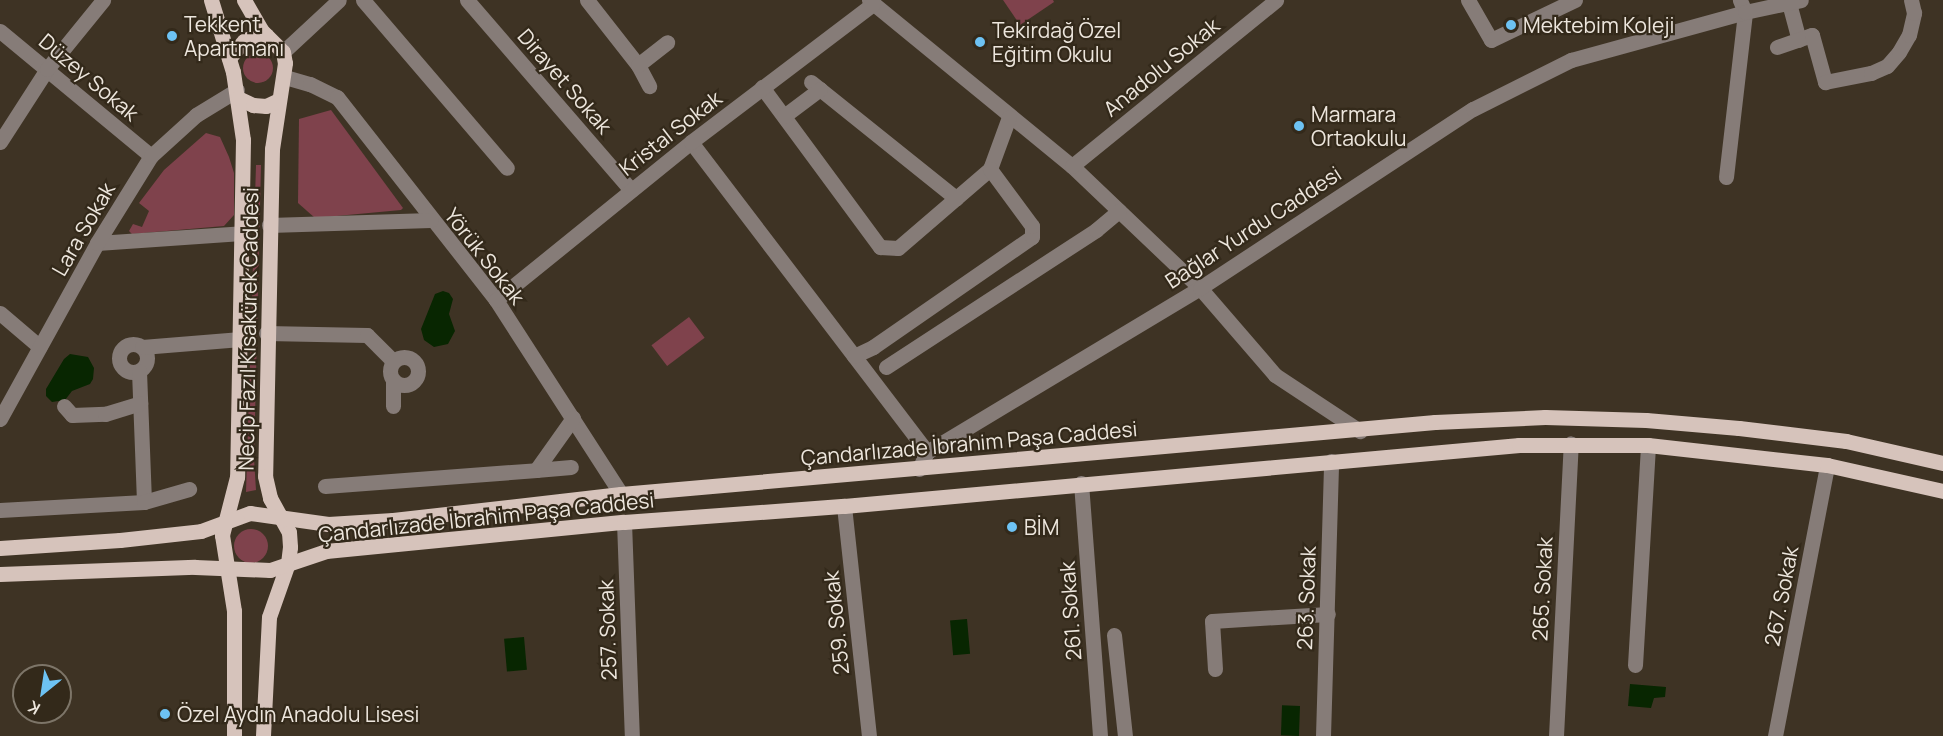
<!DOCTYPE html>
<meta charset="utf-8">
<style>
body{margin:0}
#map{position:relative;width:1943px;height:736px;overflow:hidden;background:#3e3324;font-family:Manrope,sans-serif}
div>[style]{position:absolute}
.green>*{inset:0;background:#7f424c;transform-origin:0 0}
.round{border-radius:50%}
.water>*{inset:0;background:#082601;transform-origin:0 0}
.minor>*{height:15px;margin:-7.5px;padding:0 7.5px;transform-origin:7.5px;border-radius:7.5px;background:#867c78}
.minor>.ring{margin:-7.5px;padding:0;box-sizing:content-box;background:none;border:15px solid #867c78;border-radius:50%}
.major>*{height:15px;margin:-7.5px;padding:0 7.5px;transform-origin:7.5px;border-radius:7.5px;background:#d6c3bb}
.dots>*{width:16px;height:16px;translate:-50% -50%;box-sizing:border-box;border:3px solid #33291a;border-radius:50%}
span{translate:-50% -50%;white-space:nowrap;text-align:center;line-height:1.15;-webkit-text-stroke:4.5px #33291a;paint-order:stroke}
.poi-label{font-size:21px;color:#ede6dd}
.left{translate:0 -50%;text-align:left}
.street-label{font-size:21px;color:#ede6dd}
.north{position:absolute;left:12px;top:664px;width:60px;height:60px;box-sizing:border-box;background:#33291a;border:2px solid #7d7568;border-radius:50%;rotate:210deg;font-size:16px;font-weight:700;line-height:24px;text-align:center;color:#ede6dd}
.north::after{content:'';display:block;margin:auto;width:21px;height:27px;background:#6dc2f3;clip-path:polygon(50% 0,100% 100%,50% 72%,0 100%)}
</style>
<div id="map">
<div class="green">
<div style="clip-path:polygon(1003px 0,1053px 0,1054px 2px,1020px 25px)"></div>
<div class="round" style="left:243px;top:53px;width:30px;height:30px"></div>
<div style="clip-path:polygon(331px 110px,403px 208px,401px 210px,315px 218px,298px 203px,299px 119px)"></div>
<div style="clip-path:polygon(206px 133px,220px 137px,229px 157px,234px 173px,234px 215px,224px 226px,132px 234px,129px 231px,133px 224px,142px 227px,149px 211px,139px 203px,164px 170px)"></div>
<div style="clip-path:polygon(256px 165px,261px 165px,254px 459px,256px 490px,246px 492px)"></div>
<div style="left:689px;top:317px;width:26px;height:47px;rotate:53deg"></div>
<div class="round" style="left:234px;top:529px;width:34px;height:34px"></div>
</div>
<div class="water">
<div style="clip-path:polygon(443px 291px,449px 293px,453px 299px,449px 314px,455px 331px,448px 344px,434px 347px,424px 340px,421px 329px,435px 294px)"></div>
<div style="clip-path:polygon(70px 354px,88px 357px,94px 368px,93px 379px,90px 384px,72px 391px,65px 400px,52px 402px,46px 396px,46px 389px,64px 359px)"></div>
<div style="left:967px;top:619px;width:35px;height:17px;rotate:85deg"></div>
<div style="left:524px;top:637px;width:33px;height:20px;rotate:85deg"></div>
<div style="clip-path:polygon(1630px 684px,1666px 687px,1665px 697px,1654px 698px,1651px 708px,1628px 706px)"></div>
<div style="left:1300px;top:706px;width:30px;height:18px;rotate:92deg"></div>
</div>
<div class="minor">
<div style="left:363px;top:0;width:221px;rotate:49.4deg"></div>
<div style="left:467px;top:0;width:251px;rotate:49.2deg"></div>
<div style="left:587px;top:0;width:83px;rotate:51.9deg"></div>
<div style="left:638px;top:65px;width:24px;rotate:62deg"></div>
<div style="left:869px;top:0;width:262px;rotate:39.3deg"></div>
<div style="left:1072px;top:166px;width:177px;rotate:43.6deg"></div>
<div style="left:1200px;top:288px;width:115px;rotate:49.2deg"></div>
<div style="left:1275px;top:375px;width:102px;rotate:33.4deg"></div>
<div style="left:1468px;top:0;width:46px;rotate:60.1deg"></div>
<div style="left:1491px;top:40px;width:93px;rotate:-25.5deg"></div>
<div style="left:1789px;top:3px;width:38px;rotate:75deg"></div>
<div style="left:0;top:31px;width:196px;rotate:39.6deg"></div>
<div style="left:1777px;top:47px;width:37px;rotate:-19deg"></div>
<div style="left:1812px;top:35px;width:49px;rotate:74.5deg"></div>
<div style="left:1825px;top:82px;width:47px;rotate:-11.1deg"></div>
<div style="left:1871px;top:73px;width:17px;rotate:-24deg"></div>
<div style="left:1887px;top:66px;width:18px;rotate:-49deg"></div>
<div style="left:1899px;top:52px;width:20px;rotate:-60deg"></div>
<div style="left:1909px;top:35px;width:23px;rotate:-77deg"></div>
<div style="left:1914px;top:13px;width:13px;rotate:-103deg"></div>
<div style="left:283px;top:52px;width:76px;rotate:-42.9deg"></div>
<div style="left:638px;top:65px;width:37px;rotate:-38deg"></div>
<div style="left:285px;top:77px;width:26px;rotate:16deg"></div>
<div style="left:310px;top:84px;width:30px;rotate:26deg"></div>
<div style="left:337px;top:97px;width:258px;rotate:51.9deg"></div>
<div style="left:496px;top:300px;width:231px;rotate:57.2deg"></div>
<div style="left:811px;top:82px;width:186px;rotate:38.7deg"></div>
<div style="left:762px;top:87px;width:199px;rotate:53.6deg"></div>
<div style="left:880px;top:247px;width:18px;rotate:3deg"></div>
<div style="left:898px;top:248px;width:121px;rotate:-40.7deg"></div>
<div style="left:990px;top:169px;width:55px;rotate:-69.9deg"></div>
<div style="left:784px;top:116px;width:45px;rotate:-36.9deg"></div>
<div style="left:0;top:142px;width:87px;rotate:-57.2deg"></div>
<div style="left:47px;top:69px;width:89px;rotate:-50.9deg"></div>
<div style="left:691px;top:142px;width:390px;rotate:52.7deg"></div>
<div style="left:1072px;top:166px;width:263px;rotate:-39.1deg"></div>
<div style="left:1726px;top:177px;width:166px;rotate:-83.4deg"></div>
<div style="left:1745px;top:12px;width:13px;rotate:-113deg"></div>
<div style="left:269px;top:225px;width:162px;rotate:-1.8deg"></div>
<div style="left:97px;top:243px;width:145px;rotate:-3.9deg"></div>
<div style="left:496px;top:300px;width:251px;rotate:-39deg"></div>
<div style="left:691px;top:142px;width:228px;rotate:-37.2deg"></div>
<div style="left:0;top:313px;width:52px;rotate:40.4deg"></div>
<div style="left:266px;top:333px;width:101px;rotate:1.1deg"></div>
<div style="left:367px;top:335px;width:37px;rotate:45deg"></div>
<div class="ring" style="left:119px;top:344px;width:13px;height:13px"></div>
<div style="left:142px;top:347px;width:99px;rotate:-4.6deg"></div>
<div style="left:854px;top:356px;width:21px;rotate:-25deg"></div>
<div style="left:873px;top:347px;width:193px;rotate:-34.7deg"></div>
<div style="left:1032px;top:237px;width:11px;rotate:-90deg"></div>
<div style="left:1032px;top:226px;width:71px;rotate:-126.4deg"></div>
<div class="ring" style="left:390px;top:357px;width:13px;height:13px"></div>
<div style="left:886px;top:367px;width:251px;rotate:-33.1deg"></div>
<div style="left:1096px;top:230px;width:30px;rotate:-40deg"></div>
<div style="left:139px;top:371px;width:131px;rotate:87.8deg"></div>
<div style="left:64px;top:406px;width:12px;rotate:48deg"></div>
<div style="left:72px;top:415px;width:33px;rotate:-2deg"></div>
<div style="left:105px;top:414px;width:37px;rotate:-17deg"></div>
<div style="left:393px;top:406px;width:26px;rotate:-90deg"></div>
<div style="left:0;top:419px;width:201px;rotate:-61.1deg"></div>
<div style="left:97px;top:243px;width:102px;rotate:-58.2deg"></div>
<div style="left:151px;top:156px;width:61px;rotate:-42.3deg"></div>
<div style="left:196px;top:115px;width:48px;rotate:-31.4deg"></div>
<div style="left:919px;top:469px;width:19px;rotate:-65deg"></div>
<div style="left:927px;top:452px;width:318px;rotate:-31deg"></div>
<div style="left:1200px;top:288px;width:326px;rotate:-33.3deg"></div>
<div style="left:1473px;top:109px;width:110px;rotate:-26.6deg"></div>
<div style="left:1571px;top:60px;width:180px;rotate:-15.4deg"></div>
<div style="left:1745px;top:12px;width:57px;rotate:-12.1deg"></div>
<div style="left:536px;top:470px;width:35px;rotate:-5deg"></div>
<div style="left:1081px;top:483px;width:254px;rotate:85.7deg"></div>
<div style="left:325px;top:486px;width:212px;rotate:-4.3deg"></div>
<div style="left:536px;top:470px;width:64px;rotate:-54.6deg"></div>
<div style="left:844px;top:506px;width:231px;rotate:83.8deg"></div>
<div style="left:0;top:510px;width:144px;rotate:-3.2deg"></div>
<div style="left:144px;top:502px;width:47px;rotate:-16.1deg"></div>
<div style="left:624px;top:522px;width:214px;rotate:87.9deg"></div>
<div style="left:1114px;top:635px;width:102px;rotate:83.8deg"></div>
<div style="left:1635px;top:665px;width:220px;rotate:-86.6deg"></div>
<div style="left:1215px;top:669px;width:48px;rotate:-93.6deg"></div>
<div style="left:1212px;top:621px;width:116px;rotate:-3.5deg"></div>
<div style="left:1323px;top:736px;width:275px;rotate:-88.3deg"></div>
<div style="left:1556px;top:736px;width:293px;rotate:-87.1deg"></div>
<div style="left:1775px;top:736px;width:276px;rotate:-79.1deg"></div>
</div>
<div class="major">
<div style="left:211px;top:0;width:75px;rotate:73deg"></div>
<div style="left:233px;top:72px;width:69px;rotate:81.6deg"></div>
<div style="left:243px;top:140px;width:337px;rotate:91deg"></div>
<div style="left:237px;top:477px;width:60px;rotate:104.5deg"></div>
<div style="left:222px;top:535px;width:77px;rotate:81deg"></div>
<div style="left:234px;top:611px;width:125px;rotate:90deg"></div>
<div style="left:244px;top:0;width:34px;rotate:60deg"></div>
<div style="left:261px;top:30px;width:31px;rotate:45deg"></div>
<div style="left:283px;top:52px;width:11px;rotate:80deg"></div>
<div style="left:285px;top:63px;width:87px;rotate:98.6deg"></div>
<div style="left:272px;top:149px;width:327px;rotate:91.2deg"></div>
<div style="left:265px;top:476px;width:23px;rotate:77deg"></div>
<div style="left:270px;top:498px;width:39px;rotate:61deg"></div>
<div style="left:289px;top:532px;width:15px;rotate:86deg"></div>
<div style="left:290px;top:547px;width:16px;rotate:97deg"></div>
<div style="left:288px;top:563px;width:57px;rotate:109.4deg"></div>
<div style="left:269px;top:617px;width:119px;rotate:92.9deg"></div>
<div style="left:229px;top:58px;width:23px;rotate:-49deg"></div>
<div style="left:244px;top:41px;width:13px;rotate:-27deg"></div>
<div style="left:256px;top:35px;width:10px"></div>
<div style="left:238px;top:98px;width:17px;rotate:25deg"></div>
<div style="left:253px;top:105px;width:13px;rotate:4deg"></div>
<div style="left:266px;top:106px;width:14px;rotate:-25deg"></div>
<div style="left:0;top:548px;width:120px;rotate:-3.8deg"></div>
<div style="left:120px;top:540px;width:81px;rotate:-6.3deg"></div>
<div style="left:201px;top:531px;width:52px;rotate:-20.2deg"></div>
<div style="left:250px;top:513px;width:79px;rotate:8deg"></div>
<div style="left:328px;top:524px;width:65px;rotate:-3.5deg"></div>
<div style="left:393px;top:520px;width:229px;rotate:-6.5deg"></div>
<div style="left:621px;top:494px;width:817px;rotate:-5.05deg"></div>
<div style="left:1435px;top:422px;width:110px;rotate:-2.6deg"></div>
<div style="left:1545px;top:417px;width:101px;rotate:1.7deg"></div>
<div style="left:1646px;top:420px;width:93px;rotate:4.9deg"></div>
<div style="left:1739px;top:428px;width:108px;rotate:6.9deg"></div>
<div style="left:1846px;top:441px;width:99px;rotate:12.8deg"></div>
<div style="left:0;top:574px;width:195px;rotate:-2.1deg"></div>
<div style="left:195px;top:567px;width:75px;rotate:2.3deg"></div>
<div style="left:270px;top:570px;width:59px;rotate:-18.7deg"></div>
<div style="left:326px;top:551px;width:299px;rotate:-5.6deg"></div>
<div style="left:624px;top:522px;width:221px;rotate:-4.2deg"></div>
<div style="left:844px;top:506px;width:678px;rotate:-5.16deg"></div>
<div style="left:1519px;top:445px;width:129px"></div>
<div style="left:1648px;top:445px;width:180px;rotate:6.4deg"></div>
<div style="left:1827px;top:465px;width:119px;rotate:12.6deg"></div>
</div>
<div class="dots">
<div style="left:1511px;top:25px;background:#6dc2f3"></div>
<div style="left:172px;top:36px;background:#6dc2f3"></div>
<div style="left:980px;top:42px;background:#6dc2f3"></div>
<div style="left:1299px;top:126px;background:#6dc2f3"></div>
<div style="left:1012px;top:527px;background:#6dc2f3"></div>
<div style="left:165px;top:714px;background:#6dc2f3"></div>
</div>
<div class="poi-label">
<span class="left" style="left:184px;top:36px">Tekkent<br>Apartmanı</span>
<span class="left" style="left:1523px;top:25px">Mektebim Koleji</span>
<span class="left" style="left:992px;top:42px">Tekirdağ Özel<br>Eğitim Okulu</span>
<span class="left" style="left:1311px;top:126px">Marmara<br>Ortaokulu</span>
<span class="left" style="left:1024px;top:527px">BİM</span>
<span class="left" style="left:177px;top:714px">Özel Aydın Anadolu Lisesi</span>
</div>
<div class="street-label">
<span style="left:1161px;top:67px;rotate:-39deg">Anadolu Sokak</span>
<span style="left:89px;top:77px;rotate:40deg">Düzey Sokak</span>
<span style="left:565px;top:81px;rotate:49deg">Dirayet Sokak</span>
<span style="left:670px;top:133px;rotate:-38deg">Kristal Sokak</span>
<span style="left:1253px;top:227px;rotate:-33deg">Bağlar Yurdu Caddesi</span>
<span style="left:83px;top:229px;rotate:-60deg">Lara Sokak</span>
<span style="left:485px;top:256px;rotate:52deg">Yörük Sokak</span>
<span style="left:248px;top:329px;rotate:-89deg">Necip Fazıl Kısakürek Caddesi</span>
<span style="left:969px;top:443px;rotate:-5deg">Çandarlızade İbrahim Paşa Caddesi</span>
<span style="left:486px;top:517px;rotate:-6deg">Çandarlızade İbrahim Paşa Caddesi</span>
<span style="left:1542px;top:589px;rotate:-87deg">265. Sokak</span>
<span style="left:1781px;top:596px;rotate:-79deg">267. Sokak</span>
<span style="left:1306px;top:598px;rotate:-88deg">263. Sokak</span>
<span style="left:1070px;top:611px;rotate:-94deg">261. Sokak</span>
<span style="left:836px;top:623px;rotate:-96deg">259. Sokak</span>
<span style="left:607px;top:630px;rotate:-92deg">257. Sokak</span>
</div>
<div class="north">K</div>
</div>
